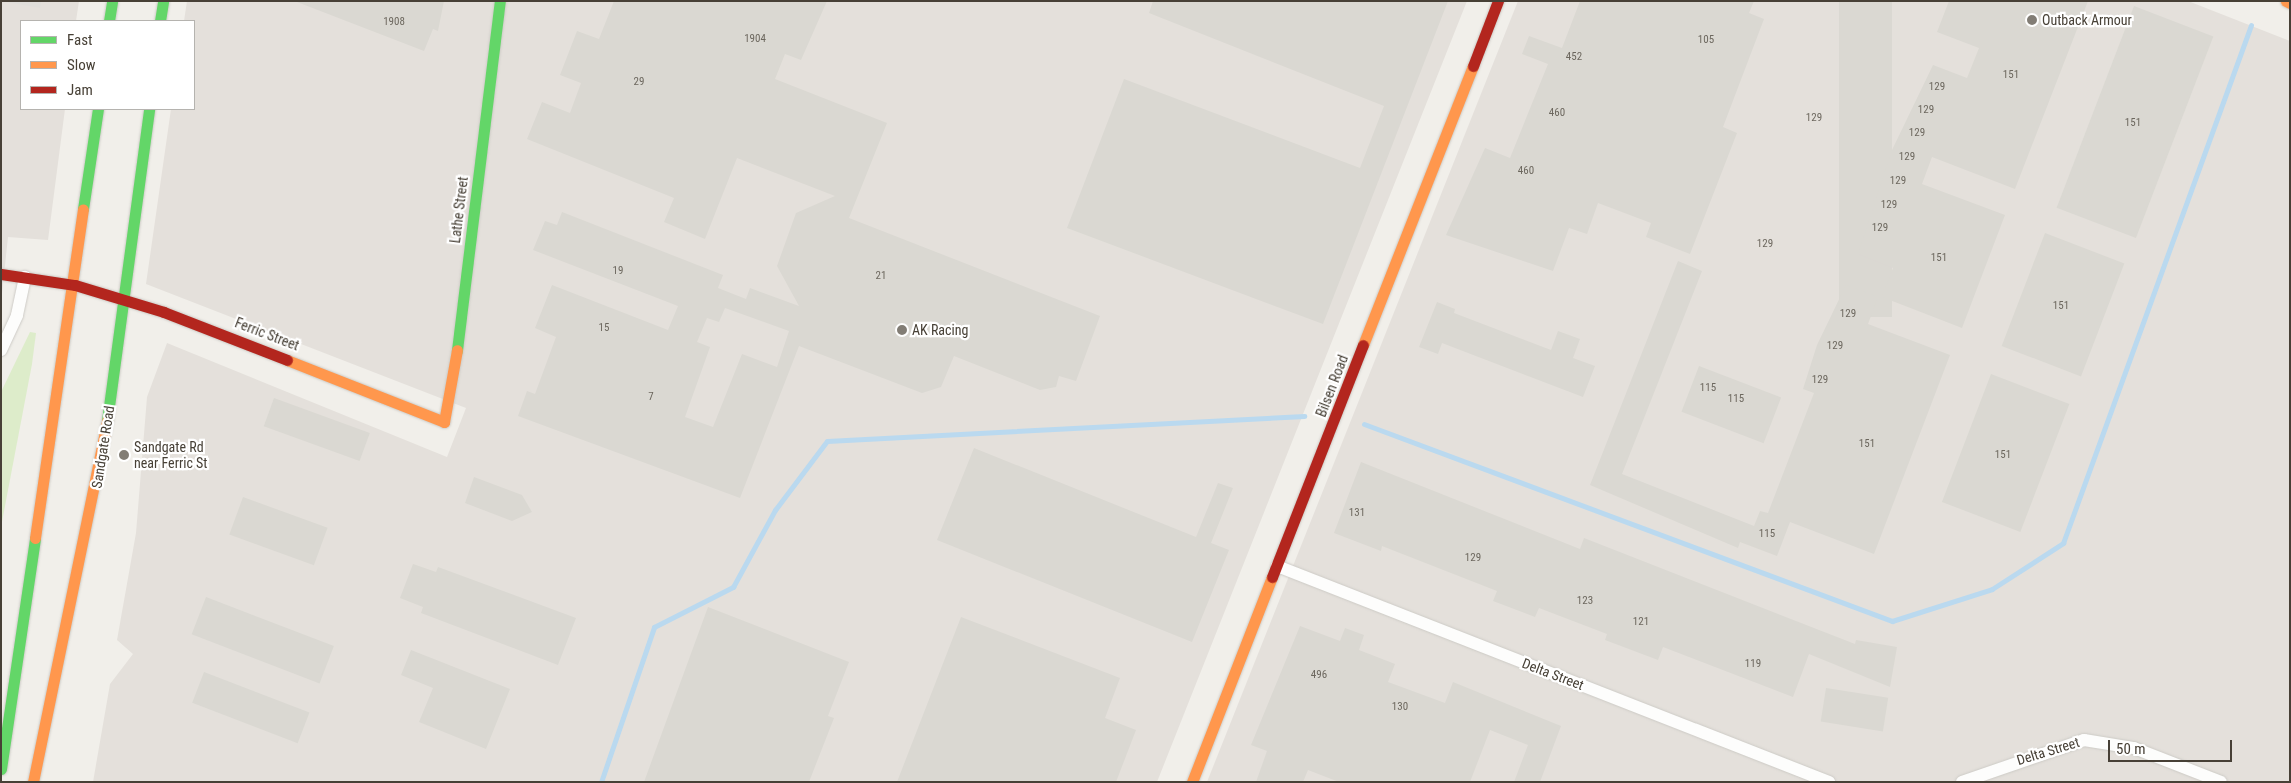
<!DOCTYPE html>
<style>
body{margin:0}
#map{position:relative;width:2291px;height:783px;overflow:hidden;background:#f1efea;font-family:"Roboto Condensed",sans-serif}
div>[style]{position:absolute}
.industrial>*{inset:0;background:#e4e0db}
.green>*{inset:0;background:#ddecca}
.parking>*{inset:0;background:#e0deda}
.stream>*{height:5px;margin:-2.5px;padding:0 2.5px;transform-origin:2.5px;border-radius:2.5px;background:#bad9ef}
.building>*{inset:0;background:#dad8d2;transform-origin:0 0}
.roads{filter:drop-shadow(0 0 1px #cdcbc6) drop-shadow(0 0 1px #cdcbc6)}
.street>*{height:12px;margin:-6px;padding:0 6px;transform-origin:6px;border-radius:6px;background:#fdfdfc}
.fast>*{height:11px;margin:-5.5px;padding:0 5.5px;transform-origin:5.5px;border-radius:5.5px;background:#63d668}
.slow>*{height:11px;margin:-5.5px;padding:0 5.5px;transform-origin:5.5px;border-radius:5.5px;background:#ff974d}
.jam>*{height:11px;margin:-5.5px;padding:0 5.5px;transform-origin:5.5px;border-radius:5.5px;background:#b3261e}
.dots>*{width:14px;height:14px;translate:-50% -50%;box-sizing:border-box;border:2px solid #fff;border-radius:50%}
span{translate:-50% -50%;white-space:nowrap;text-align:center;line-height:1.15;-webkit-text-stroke:4.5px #fff;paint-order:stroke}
.number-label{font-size:11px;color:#6c675e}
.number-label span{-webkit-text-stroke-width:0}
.poi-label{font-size:14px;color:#474036}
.left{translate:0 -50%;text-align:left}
.street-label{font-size:14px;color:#474036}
.frame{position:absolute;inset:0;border:2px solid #474036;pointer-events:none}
.legend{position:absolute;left:20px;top:20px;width:175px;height:90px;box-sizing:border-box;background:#fff;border:1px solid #b5b3af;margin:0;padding:6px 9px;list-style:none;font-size:15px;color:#474036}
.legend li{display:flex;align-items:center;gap:10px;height:25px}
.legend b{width:25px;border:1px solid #b5b3af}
.scale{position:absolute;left:2108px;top:740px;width:124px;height:22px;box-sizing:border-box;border:2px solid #474036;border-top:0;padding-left:6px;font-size:15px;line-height:18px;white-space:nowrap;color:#474036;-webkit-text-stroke:4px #fff;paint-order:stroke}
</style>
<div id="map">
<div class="industrial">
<div style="clip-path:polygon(1px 1px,79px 1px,76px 21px,21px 21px,21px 109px,65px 109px,48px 240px,8px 237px,1px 303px)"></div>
<div style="clip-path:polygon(187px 1px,1467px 1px,1157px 782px,93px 782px,110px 684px,133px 654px,117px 640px,136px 533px,147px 397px,167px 343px,447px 457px,466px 408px,146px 284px,171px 109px,194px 109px,194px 21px,184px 21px)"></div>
<div style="clip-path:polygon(1518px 1px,2188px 1px,2290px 41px,2290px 782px,1207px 782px)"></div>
</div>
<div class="green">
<div style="clip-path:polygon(30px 332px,36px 333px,32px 364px,1px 527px,1px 392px)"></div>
</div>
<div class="parking">
<div style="clip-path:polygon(1px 1px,41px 1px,40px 8px)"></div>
</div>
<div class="stream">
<div style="left:1364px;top:424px;width:564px;rotate:20.46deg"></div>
<div style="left:1892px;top:621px;width:105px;rotate:-17.7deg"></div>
<div style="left:1992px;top:589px;width:85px;rotate:-32.9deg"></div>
<div style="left:2063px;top:543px;width:551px;rotate:-70.05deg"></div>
<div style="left:601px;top:782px;width:164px;rotate:-71.1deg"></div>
<div style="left:654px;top:627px;width:89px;rotate:-26.9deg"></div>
<div style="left:733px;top:587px;width:88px;rotate:-61.4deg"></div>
<div style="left:775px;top:510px;width:86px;rotate:-53deg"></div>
<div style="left:827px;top:441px;width:478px;rotate:-3deg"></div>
</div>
<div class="building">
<div style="clip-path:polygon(444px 1px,438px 31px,433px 29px,424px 51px,297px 2px)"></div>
<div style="clip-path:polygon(evenodd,614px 1px,827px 1px,801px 60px,785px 54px,775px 79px,887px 123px,849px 218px,1100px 316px,1076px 381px,1059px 376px,1056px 387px,1040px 390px,954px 356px,941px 387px,922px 393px,799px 346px,740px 498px,518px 416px,527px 391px,535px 394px,556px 337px,535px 328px,552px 285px,668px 330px,678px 306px,533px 250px,545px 221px,557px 225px,562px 212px,723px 275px,718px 288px,746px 299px,750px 288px,799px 306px,777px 266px,796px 213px,835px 196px,737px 158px,705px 239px,664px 222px,674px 198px,527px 139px,542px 102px,570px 113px,581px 83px,560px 75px,577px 31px,599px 39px,614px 1px,725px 308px,789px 331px,777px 367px,742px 354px,713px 427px,685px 417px,710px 347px,697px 342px,707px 318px,719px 322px,725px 308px)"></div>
<div style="clip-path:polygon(1153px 1px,1448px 1px,1323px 324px,1067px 228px,1124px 79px,1360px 168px,1384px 106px,1149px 13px)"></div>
<div style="clip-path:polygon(1580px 1px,1754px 1px,1749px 13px,1764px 19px,1723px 127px,1737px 133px,1690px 254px,1646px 237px,1651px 223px,1598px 203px,1587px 234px,1569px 228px,1553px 271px,1446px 235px,1485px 148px,1510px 158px,1548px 64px,1522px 54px,1529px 36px,1562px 48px)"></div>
<div style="left:1839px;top:1px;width:53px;height:316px"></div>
<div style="clip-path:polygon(1949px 1px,2088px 1px,2015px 189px,1932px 157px,1922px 184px,2005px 215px,1962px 328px,1882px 297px,1893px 268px,1858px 254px,1892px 150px,1933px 65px,1967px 78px,1979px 48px,1937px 32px)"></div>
<div style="left:2134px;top:6px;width:85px;height:216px;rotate:21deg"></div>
<div style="left:2045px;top:233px;width:85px;height:121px;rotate:21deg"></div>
<div style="clip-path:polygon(1678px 261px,1702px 271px,1622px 474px,1754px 526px,1760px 511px,1768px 513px,1814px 393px,1803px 389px,1817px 345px,1846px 285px,1878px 297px,1868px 324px,1950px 355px,1874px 554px,1790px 522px,1777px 556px,1740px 542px,1738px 548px,1590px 485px)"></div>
<div style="clip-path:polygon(1437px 302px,1455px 309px,1454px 313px,1551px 350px,1558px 331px,1580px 339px,1573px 358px,1595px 366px,1583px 397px,1442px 343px,1438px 354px,1419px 347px)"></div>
<div style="left:1699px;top:366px;width:88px;height:49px;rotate:21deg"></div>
<div style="left:1991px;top:374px;width:84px;height:137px;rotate:21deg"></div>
<div style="left:274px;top:398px;width:102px;height:30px;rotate:20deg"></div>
<div style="clip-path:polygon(974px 448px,1196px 537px,1218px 483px,1233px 488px,1211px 543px,1229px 550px,1192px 642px,937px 540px)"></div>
<div style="clip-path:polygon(1361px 462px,1580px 549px,1584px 538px,1855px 644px,1856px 640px,1897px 647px,1890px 687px,1809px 654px,1793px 697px,1663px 647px,1658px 660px,1605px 640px,1607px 634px,1539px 608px,1535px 617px,1493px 601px,1497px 591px,1382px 546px,1381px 551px,1334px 533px)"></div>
<div style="clip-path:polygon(474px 477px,522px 495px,532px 512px,512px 521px,465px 503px)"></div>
<div style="left:243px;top:497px;width:90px;height:40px;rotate:20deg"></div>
<div style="clip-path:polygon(413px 564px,436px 572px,438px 567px,576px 618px,558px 665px,421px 613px,423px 607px,400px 598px)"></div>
<div style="left:206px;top:597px;width:137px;height:40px;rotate:21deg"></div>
<div style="clip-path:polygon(708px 607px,849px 662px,828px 716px,834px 718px,809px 782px,644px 782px)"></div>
<div style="clip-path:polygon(961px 617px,1120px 678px,1105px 718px,1136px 730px,1116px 782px,897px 782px)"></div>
<div style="clip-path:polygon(1300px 626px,1340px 641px,1345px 628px,1364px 635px,1359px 650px,1395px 664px,1388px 682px,1445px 703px,1453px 682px,1561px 726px,1540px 782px,1514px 782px,1528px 745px,1490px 730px,1470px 782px,1339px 782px,1308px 770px,1303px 782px,1256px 782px,1267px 751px,1251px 745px)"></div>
<div style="clip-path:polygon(411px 650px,510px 689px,486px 749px,419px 722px,433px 688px,401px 675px)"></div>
<div style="left:204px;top:672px;width:113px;height:33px;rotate:21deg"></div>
<div style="left:1826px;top:688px;width:63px;height:34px;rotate:9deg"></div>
</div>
<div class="roads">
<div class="street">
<div style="left:1px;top:350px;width:38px;rotate:-65deg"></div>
<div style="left:17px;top:315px;width:39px;rotate:-78deg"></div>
<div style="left:1277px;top:566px;width:593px;rotate:21.37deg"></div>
<div style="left:1962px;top:782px;width:129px;rotate:-19deg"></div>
<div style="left:2084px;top:740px;width:51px;rotate:9.1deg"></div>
<div style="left:2134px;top:748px;width:93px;rotate:21.3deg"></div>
</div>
<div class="fast">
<div style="left:109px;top:21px;width:20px;rotate:-81deg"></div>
<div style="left:160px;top:21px;width:20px;rotate:-81deg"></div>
<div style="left:83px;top:209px;width:101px;rotate:-81.5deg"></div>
<div style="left:457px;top:350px;width:352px;rotate:-83deg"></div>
<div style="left:107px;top:421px;width:315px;rotate:-82.3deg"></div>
<div style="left:1px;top:769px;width:233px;rotate:-81.6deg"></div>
</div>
<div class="slow">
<div style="left:2286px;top:1px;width:4px;rotate:27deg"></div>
<div style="left:1363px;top:345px;width:300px;rotate:-68.5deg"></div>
<div style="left:287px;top:360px;width:169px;rotate:21.5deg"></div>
<div style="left:444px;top:422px;width:73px;rotate:-79.8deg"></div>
<div style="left:35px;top:538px;width:332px;rotate:-81.7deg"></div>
<div style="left:33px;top:782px;width:369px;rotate:-78.4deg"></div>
<div style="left:1192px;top:782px;width:220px;rotate:-68.7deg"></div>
</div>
<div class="jam">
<div style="left:1473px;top:66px;width:70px;rotate:-69deg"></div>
<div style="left:1px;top:274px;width:75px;rotate:8.5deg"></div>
<div style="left:75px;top:285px;width:93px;rotate:16.9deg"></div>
<div style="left:164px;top:312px;width:132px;rotate:21.3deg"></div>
<div style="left:1272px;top:577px;width:249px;rotate:-68.6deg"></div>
</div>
</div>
<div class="dots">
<div style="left:2032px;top:20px;background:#827d75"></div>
<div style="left:902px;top:330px;background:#827d75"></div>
<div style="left:124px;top:455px;background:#827d75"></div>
</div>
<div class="number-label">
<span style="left:394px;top:22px">1908</span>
<span style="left:755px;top:39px">1904</span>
<span style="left:1706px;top:40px">105</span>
<span style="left:1574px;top:57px">452</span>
<span style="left:2011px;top:75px">151</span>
<span style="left:639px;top:82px">29</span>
<span style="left:1937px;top:87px">129</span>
<span style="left:1926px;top:110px">129</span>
<span style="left:1557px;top:113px">460</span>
<span style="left:1814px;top:118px">129</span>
<span style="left:2133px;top:123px">151</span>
<span style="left:1917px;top:133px">129</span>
<span style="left:1907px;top:157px">129</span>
<span style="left:1526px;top:171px">460</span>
<span style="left:1898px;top:181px">129</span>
<span style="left:1889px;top:205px">129</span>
<span style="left:1880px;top:228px">129</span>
<span style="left:1765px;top:244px">129</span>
<span style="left:1939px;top:258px">151</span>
<span style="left:618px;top:271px">19</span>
<span style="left:881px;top:276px">21</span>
<span style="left:2061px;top:306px">151</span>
<span style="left:1848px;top:314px">129</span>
<span style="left:604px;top:328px">15</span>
<span style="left:1835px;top:346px">129</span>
<span style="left:1820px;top:380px">129</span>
<span style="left:1708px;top:388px">115</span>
<span style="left:651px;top:397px">7</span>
<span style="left:1736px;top:399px">115</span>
<span style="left:1867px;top:444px">151</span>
<span style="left:2003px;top:455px">151</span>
<span style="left:1357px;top:513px">131</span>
<span style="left:1767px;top:534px">115</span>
<span style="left:1473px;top:558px">129</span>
<span style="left:1585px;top:601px">123</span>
<span style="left:1641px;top:622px">121</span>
<span style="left:1753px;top:664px">119</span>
<span style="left:1319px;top:675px">496</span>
<span style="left:1400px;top:707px">130</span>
</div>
<div class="poi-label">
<span class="left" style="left:2042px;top:20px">Outback Armour</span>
<span class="left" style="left:912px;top:330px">AK Racing</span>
<span class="left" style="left:134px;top:455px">Sandgate Rd<br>near Ferric St</span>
</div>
<div class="street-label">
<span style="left:459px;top:210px;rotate:-83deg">Lathe Street</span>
<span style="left:267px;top:334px;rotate:21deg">Ferric Street</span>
<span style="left:1332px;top:386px;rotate:-69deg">Bilsen Road</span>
<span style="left:103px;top:447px;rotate:-81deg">Sandgate Road</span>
<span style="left:1553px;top:674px;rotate:21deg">Delta Street</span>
<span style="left:2048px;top:751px;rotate:-17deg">Delta Street</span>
</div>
<div class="frame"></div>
<ul class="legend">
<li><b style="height:6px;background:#63d668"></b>Fast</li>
<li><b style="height:6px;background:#ff974d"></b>Slow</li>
<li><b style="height:6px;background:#b3261e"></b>Jam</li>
</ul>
<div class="scale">50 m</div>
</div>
